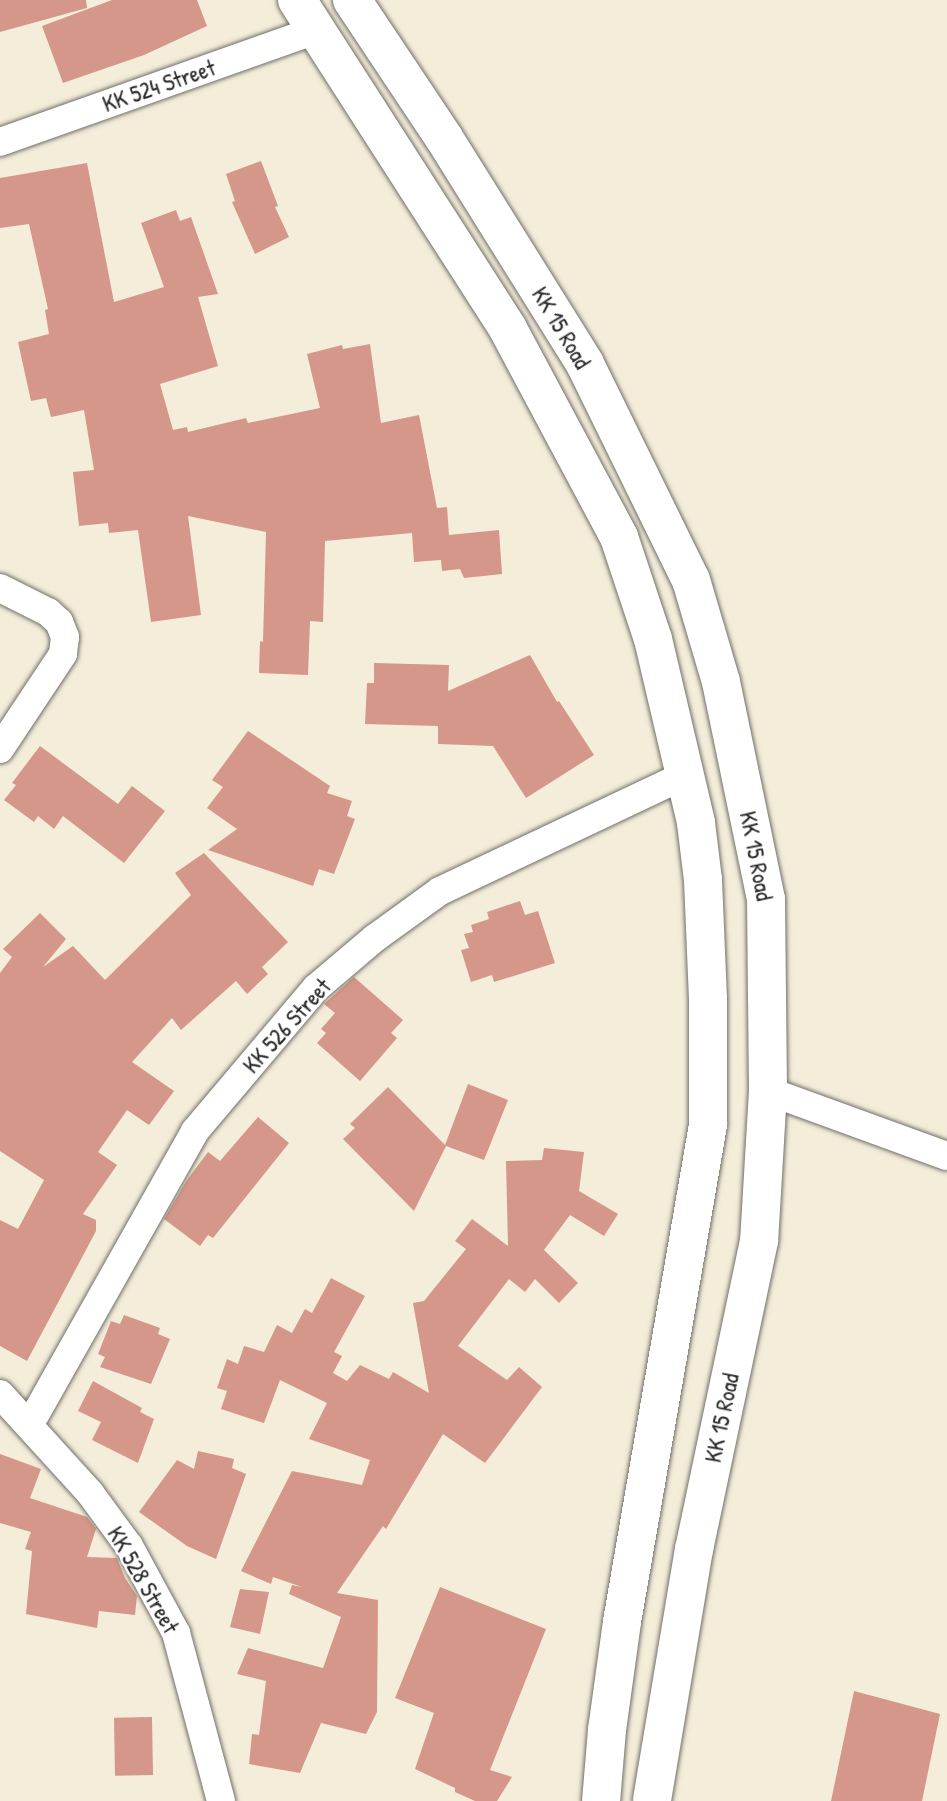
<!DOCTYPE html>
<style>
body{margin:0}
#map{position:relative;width:947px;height:1801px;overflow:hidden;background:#f4edda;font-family:"Patrick Hand",sans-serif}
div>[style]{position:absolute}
.building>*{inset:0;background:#d49789;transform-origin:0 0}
.roads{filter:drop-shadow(0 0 2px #716f68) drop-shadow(0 0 2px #716f68)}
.street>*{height:28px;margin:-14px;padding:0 14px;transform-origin:14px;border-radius:14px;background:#fff}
.highway>*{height:38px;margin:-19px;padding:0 19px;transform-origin:19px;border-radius:19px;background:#fff}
span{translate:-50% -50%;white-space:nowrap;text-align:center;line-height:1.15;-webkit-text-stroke:5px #fff;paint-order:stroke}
.street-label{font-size:23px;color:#2b2b2b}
</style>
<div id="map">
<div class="building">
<div style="clip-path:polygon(0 0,86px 0,87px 8px,0 32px)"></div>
<div style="clip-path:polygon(112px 0,197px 0,207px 26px,144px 55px,63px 83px,42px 26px)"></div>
<div style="clip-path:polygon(261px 161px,278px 206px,275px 207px,289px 237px,255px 254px,232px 202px,235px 201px,226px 174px)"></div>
<div style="clip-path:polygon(87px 163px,114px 302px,164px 287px,141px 223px,176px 210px,180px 221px,191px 217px,218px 294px,198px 297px,218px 366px,160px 384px,173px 430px,187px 427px,188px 432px,246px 418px,248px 423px,320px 408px,307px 354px,342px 345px,343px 349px,370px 344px,381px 423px,419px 415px,437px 508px,447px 507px,449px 535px,499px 530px,502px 574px,464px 578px,460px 569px,442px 571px,441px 560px,414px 562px,412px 533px,325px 541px,323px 622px,310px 621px,308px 675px,259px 673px,260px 641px,263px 642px,266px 532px,188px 516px,201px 615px,151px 622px,138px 530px,109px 533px,108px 523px,79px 526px,73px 472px,94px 470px,84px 410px,51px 417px,46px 398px,31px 401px,18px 342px,49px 334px,45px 310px,48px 309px,29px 224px,0 228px,0 178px)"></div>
<div style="clip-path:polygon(530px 655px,557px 702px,559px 701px,594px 755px,526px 798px,493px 746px,438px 744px,438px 726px,365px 724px,367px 683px,374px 683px,374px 663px,449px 665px,448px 691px)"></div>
<div style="clip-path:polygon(248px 731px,330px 786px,327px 793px,352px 801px,347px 816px,355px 819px,334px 874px,319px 869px,313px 886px,208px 850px,237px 829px,207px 808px,223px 787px,212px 780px)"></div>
<div style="clip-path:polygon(40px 746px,118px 804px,132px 786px,165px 811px,124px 863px,63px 816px,54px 829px,38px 816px,34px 822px,4px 800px,16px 785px,12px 783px)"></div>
<div style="clip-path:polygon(204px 853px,288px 942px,262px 967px,268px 974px,247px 994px,236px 981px,181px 1030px,172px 1018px,132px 1062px,174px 1091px,149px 1125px,127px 1110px,98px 1152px,117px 1165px,83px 1214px,96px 1220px,96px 1231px,27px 1361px,0 1346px,0 1220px,18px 1229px,44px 1180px,0 1151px,0 973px,12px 957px,3px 949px,40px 913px,66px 939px,43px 967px,73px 946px,105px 980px,191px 895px,175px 873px)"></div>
<div style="clip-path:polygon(520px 901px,525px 915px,538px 911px,555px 963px,494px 982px,492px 975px,471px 982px,461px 950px,469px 948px,464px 934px,473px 932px,471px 925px,489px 919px,487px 912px)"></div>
<div style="clip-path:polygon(354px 977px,403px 1020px,391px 1033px,397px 1038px,360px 1081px,317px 1043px,326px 1033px,321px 1029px,335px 1013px,324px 1004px)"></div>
<div style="clip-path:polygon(468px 1084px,508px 1100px,484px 1160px,446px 1146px,414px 1211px,343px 1139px,355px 1128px,350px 1124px,388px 1087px,445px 1145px)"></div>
<div style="clip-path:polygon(258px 1117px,289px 1143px,213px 1238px,208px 1235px,200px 1246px,164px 1219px,187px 1180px,208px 1152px,220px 1161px)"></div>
<div style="clip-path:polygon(544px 1148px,584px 1152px,579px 1191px,618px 1214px,604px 1236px,570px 1215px,544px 1250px,578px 1283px,559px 1303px,535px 1279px,525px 1292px,509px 1279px,458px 1346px,507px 1380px,519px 1367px,542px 1387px,485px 1463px,443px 1434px,386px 1529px,383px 1526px,337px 1593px,378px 1600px,377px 1712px,366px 1734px,321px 1723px,300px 1773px,249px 1764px,252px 1734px,259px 1735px,266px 1681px,237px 1674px,248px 1648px,323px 1668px,341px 1617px,289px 1594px,292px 1585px,302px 1587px,273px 1577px,271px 1584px,241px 1571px,292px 1471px,362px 1485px,370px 1460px,309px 1439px,327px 1403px,280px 1380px,264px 1423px,221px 1409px,227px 1391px,217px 1388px,227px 1359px,238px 1364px,244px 1346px,264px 1352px,277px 1325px,292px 1333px,305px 1309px,312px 1313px,331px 1278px,365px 1296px,334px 1352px,342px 1356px,333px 1373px,347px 1381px,360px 1365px,389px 1379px,393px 1372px,429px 1393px,413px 1303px,424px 1301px,466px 1249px,455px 1241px,472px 1219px,508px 1246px,506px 1161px,542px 1160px)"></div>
<div style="clip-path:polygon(124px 1315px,160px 1328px,158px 1334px,170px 1339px,151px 1384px,100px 1367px,105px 1357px,98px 1354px,111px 1321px,120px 1324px)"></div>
<div style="clip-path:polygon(93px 1381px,142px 1408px,140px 1412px,154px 1419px,138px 1463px,92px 1440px,101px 1422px,78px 1411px)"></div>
<div style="clip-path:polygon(198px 1451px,234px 1459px,232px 1468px,246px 1474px,216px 1559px,187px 1546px,139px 1512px,177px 1460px,194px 1469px)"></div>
<div style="clip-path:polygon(0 1454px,41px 1469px,30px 1498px,87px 1517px,96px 1529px,87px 1557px,117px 1558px,125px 1578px,137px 1596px,135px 1615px,99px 1611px,97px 1628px,26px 1614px,32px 1551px,25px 1549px,31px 1532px,0 1523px)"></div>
<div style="clip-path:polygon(440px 1587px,546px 1629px,490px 1770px,512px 1777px,497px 1801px,475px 1801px,455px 1792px,455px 1788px,415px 1769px,434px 1713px,395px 1698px)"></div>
<div style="clip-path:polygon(240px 1589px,269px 1592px,260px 1634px,230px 1627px)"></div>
<div style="clip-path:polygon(854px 1691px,940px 1714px,922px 1801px,831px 1801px)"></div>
<div style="left:152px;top:1717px;width:58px;height:38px;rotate:89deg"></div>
</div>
<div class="roads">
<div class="street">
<div style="left:0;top:142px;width:336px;rotate:-19.5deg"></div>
<div style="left:0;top:588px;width:54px;rotate:26.6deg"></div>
<div style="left:48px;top:612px;width:15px;rotate:42deg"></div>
<div style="left:59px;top:622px;width:16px;rotate:68deg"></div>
<div style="left:65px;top:637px;width:17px;rotate:97deg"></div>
<div style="left:63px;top:654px;width:114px;rotate:123.6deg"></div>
<div style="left:768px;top:1091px;width:190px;rotate:20deg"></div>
<div style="left:0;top:1394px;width:134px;rotate:47.7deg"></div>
<div style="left:90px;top:1493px;width:66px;rotate:53.7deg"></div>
<div style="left:129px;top:1546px;width:99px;rotate:61.6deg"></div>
<div style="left:176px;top:1633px;width:174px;rotate:75deg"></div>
<div style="left:30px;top:1424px;width:336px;rotate:-60.6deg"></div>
<div style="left:195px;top:1131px;width:187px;rotate:-49.8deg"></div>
<div style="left:316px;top:988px;width:77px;rotate:-40.3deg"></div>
<div style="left:375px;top:938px;width:80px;rotate:-35.9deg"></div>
<div style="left:440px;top:891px;width:271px;rotate:-25.3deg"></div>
</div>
<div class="highway">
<div style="left:297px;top:0;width:391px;rotate:57.3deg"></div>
<div style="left:508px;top:329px;width:236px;rotate:61.9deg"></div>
<div style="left:619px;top:537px;width:108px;rotate:71.6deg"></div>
<div style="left:653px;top:639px;width:189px;rotate:76.8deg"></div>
<div style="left:696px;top:823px;width:57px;rotate:83deg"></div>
<div style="left:703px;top:880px;width:120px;rotate:87.6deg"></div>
<div style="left:708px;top:1000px;width:125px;rotate:90deg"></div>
<div style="left:708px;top:1125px;width:504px;rotate:99.82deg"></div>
<div style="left:622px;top:1622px;width:109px;rotate:97.9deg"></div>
<div style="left:607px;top:1730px;width:71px;rotate:94.8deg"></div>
<div style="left:352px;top:0;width:166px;rotate:56.3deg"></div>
<div style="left:444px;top:138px;width:266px;rotate:58deg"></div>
<div style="left:585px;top:364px;width:241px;rotate:63.9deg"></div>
<div style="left:691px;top:580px;width:106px;rotate:73.6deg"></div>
<div style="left:721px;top:682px;width:222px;rotate:78.3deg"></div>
<div style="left:766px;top:899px;width:192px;rotate:89.4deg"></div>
<div style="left:768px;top:1091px;width:150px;rotate:93.4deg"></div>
<div style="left:759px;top:1241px;width:315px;rotate:101.9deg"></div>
<div style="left:694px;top:1549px;width:255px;rotate:99.5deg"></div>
</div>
</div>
<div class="street-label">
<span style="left:159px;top:86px;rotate:-19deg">KK 524 Street</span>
<span style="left:561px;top:328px;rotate:59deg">KK 15 Road</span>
<span style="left:756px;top:856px;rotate:79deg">KK 15 Road</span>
<span style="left:287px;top:1026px;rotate:-48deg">KK 526 Street</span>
<span style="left:722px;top:1418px;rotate:-78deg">KK 15 Road</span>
<span style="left:143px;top:1580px;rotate:60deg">KK 528 Street</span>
</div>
</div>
